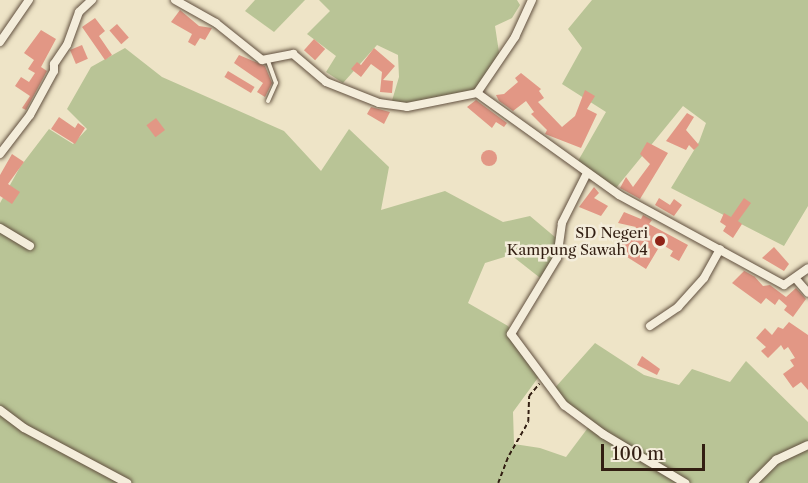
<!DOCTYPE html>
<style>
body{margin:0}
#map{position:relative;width:808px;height:483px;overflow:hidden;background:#eee4c7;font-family:"Libre Caslon Text",serif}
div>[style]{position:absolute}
.green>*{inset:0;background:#b9c496}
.building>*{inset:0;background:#e29785;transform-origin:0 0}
.round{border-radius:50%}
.path>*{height:1.5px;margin-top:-0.75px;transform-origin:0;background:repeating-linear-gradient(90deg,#321e12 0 4.5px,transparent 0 7.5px)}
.roads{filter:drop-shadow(0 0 2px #61503f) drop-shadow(0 0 2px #61503f)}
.service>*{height:4px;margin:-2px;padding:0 2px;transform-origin:2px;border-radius:2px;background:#f4eddb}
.minor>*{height:8px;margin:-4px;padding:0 4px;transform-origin:4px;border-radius:4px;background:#f4eddb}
.dots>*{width:16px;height:16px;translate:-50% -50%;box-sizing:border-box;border:3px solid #f4eddb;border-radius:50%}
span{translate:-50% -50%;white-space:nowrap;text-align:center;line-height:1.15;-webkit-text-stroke:5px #f4eddb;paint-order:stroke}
.poi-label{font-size:15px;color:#321e12}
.right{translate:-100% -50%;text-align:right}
.scale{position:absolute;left:601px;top:444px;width:104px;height:27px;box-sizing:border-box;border:3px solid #321e12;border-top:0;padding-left:8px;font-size:18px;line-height:21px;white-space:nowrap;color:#321e12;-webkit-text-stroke:4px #f4eddb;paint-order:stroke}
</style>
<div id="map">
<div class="green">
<div style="clip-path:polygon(255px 0,305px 0,274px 32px,245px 11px)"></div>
<div style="clip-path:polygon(319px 0,517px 0,520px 5px,512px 18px,495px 26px,500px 59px,478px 90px,411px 108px,391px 104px,399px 77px,398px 55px,377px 45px,343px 83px,326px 72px,336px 56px,307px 34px,330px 11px)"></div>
<div style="clip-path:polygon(592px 0,808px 0,808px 206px,784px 246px,671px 188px,699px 142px,706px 123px,683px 106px,616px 188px,578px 161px,606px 112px,562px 84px,582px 48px,568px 29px)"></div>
<div style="clip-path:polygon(125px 48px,162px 77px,284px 131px,321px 171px,349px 129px,389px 167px,381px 210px,445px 191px,503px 222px,530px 216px,568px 248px,544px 281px,511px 255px,485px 263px,468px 303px,508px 326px,540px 375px,513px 412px,514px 444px,540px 448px,566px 457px,590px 425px,553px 390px,595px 343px,644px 375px,679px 385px,692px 369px,730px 382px,746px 361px,808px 422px,808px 483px,0 483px,0 203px,20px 167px,49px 129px,73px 144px,87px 129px,67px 109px,91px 67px)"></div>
</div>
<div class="building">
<div style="clip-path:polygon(180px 10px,199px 26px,212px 28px,205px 40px,200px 38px,195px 46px,188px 42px,192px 34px,171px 22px)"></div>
<div style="clip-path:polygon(95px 18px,105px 31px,99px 36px,112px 55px,105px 60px,82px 27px)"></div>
<div style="left:117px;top:24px;width:18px;height:10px;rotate:49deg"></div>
<div style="clip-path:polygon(41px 30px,56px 39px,41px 67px,47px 71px,26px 110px,22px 108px,30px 96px,15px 86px,21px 77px,29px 82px,35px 73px,28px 69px,34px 60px,24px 53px)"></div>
<div style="left:314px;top:39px;width:15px;height:15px;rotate:42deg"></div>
<div style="left:82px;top:45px;width:15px;height:13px;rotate:67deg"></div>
<div style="clip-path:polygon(374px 48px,395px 66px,383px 80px,393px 81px,392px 93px,380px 92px,382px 72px,371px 64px,361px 77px,351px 69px,357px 62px,361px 65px)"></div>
<div style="clip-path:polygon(239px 55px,265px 66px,272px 83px,265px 97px,257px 92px,263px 83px,234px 63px)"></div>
<div style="left:228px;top:71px;width:31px;height:7px;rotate:31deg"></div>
<div style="clip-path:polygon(521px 73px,541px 89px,539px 91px,544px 98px,538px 102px,562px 127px,575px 116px,585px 90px,595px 96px,587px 109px,597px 114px,581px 148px,545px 134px,547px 130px,531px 114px,534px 112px,526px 101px,513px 111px,499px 101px,496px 95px,504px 94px,518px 82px,515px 78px)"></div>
<div style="clip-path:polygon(476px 100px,507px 123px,504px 127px,496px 122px,492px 128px,467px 107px)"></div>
<div style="clip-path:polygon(371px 107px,390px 112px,384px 124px,367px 114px)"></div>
<div style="clip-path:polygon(687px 113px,694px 117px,686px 130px,699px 145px,694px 150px,689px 145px,686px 150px,666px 141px)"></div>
<div style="clip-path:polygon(59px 117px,75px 128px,78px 123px,85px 128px,75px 144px,51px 129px)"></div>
<div style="left:156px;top:118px;width:15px;height:12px;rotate:53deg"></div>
<div style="clip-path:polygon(647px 142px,668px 153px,640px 199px,620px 188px,626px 177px,633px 187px,650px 164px,640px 154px)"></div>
<div class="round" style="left:481px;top:150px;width:16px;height:16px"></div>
<div style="clip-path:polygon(12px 154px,24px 162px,8px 184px,20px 192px,12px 204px,0 196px,0 175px)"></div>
<div style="clip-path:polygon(594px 187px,599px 193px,594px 198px,608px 206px,601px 216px,579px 207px)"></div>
<div style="clip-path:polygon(659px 198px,670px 205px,674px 199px,682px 205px,674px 216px,655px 205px)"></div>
<div style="clip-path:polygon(744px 198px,751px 203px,738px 221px,742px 224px,733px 238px,723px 231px,726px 226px,720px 222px,724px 213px,731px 217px)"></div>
<div style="clip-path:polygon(624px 212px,641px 219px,643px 215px,652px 220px,649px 224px,688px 245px,679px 261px,670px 256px,673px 251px,661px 244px,646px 269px,627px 257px,629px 254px,615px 245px,620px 236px,628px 241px,636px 227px,618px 223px)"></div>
<div style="clip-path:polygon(774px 247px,789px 264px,784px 271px,762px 258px)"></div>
<div style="clip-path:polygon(741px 269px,757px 278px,754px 276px,763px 286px,770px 285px,786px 297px,796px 288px,806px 299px,793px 317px,784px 310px,787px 306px,779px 299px,775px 305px,766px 298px,761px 304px,732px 283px,744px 271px)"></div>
<div style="clip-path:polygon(789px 322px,808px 335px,808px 390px,801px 382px,793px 388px,783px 374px,794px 366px,790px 360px,795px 358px,788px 347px,784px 350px,781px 345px,768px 358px,761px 351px,766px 347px,756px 338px,765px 328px,772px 335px,778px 327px,783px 329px)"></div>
<div style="clip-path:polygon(642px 356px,660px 369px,657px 375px,637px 365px)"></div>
</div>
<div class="path">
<div style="left:498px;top:483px;width:30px;rotate:-69deg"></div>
<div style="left:509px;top:455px;width:38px;rotate:-60deg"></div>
<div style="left:528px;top:422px;width:26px;rotate:-88deg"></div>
<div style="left:529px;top:396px;width:16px;rotate:-50deg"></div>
</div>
<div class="roads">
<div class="service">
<div style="left:268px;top:101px;width:20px;rotate:-66deg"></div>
<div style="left:276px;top:83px;width:23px;rotate:-110deg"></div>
</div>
<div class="minor">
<div style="left:175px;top:0;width:47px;rotate:29.3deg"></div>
<div style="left:216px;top:23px;width:59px;rotate:38.8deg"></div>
<div style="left:262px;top:60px;width:32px;rotate:-11deg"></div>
<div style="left:293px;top:54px;width:43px;rotate:40.3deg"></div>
<div style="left:326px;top:82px;width:57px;rotate:21.6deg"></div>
<div style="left:379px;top:103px;width:28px;rotate:8deg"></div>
<div style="left:407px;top:107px;width:71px;rotate:-11.3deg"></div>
<div style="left:477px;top:93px;width:175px;rotate:35.7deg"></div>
<div style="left:619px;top:195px;width:188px;rotate:28.6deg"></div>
<div style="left:784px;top:285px;width:29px;rotate:-35deg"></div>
<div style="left:0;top:42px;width:51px;rotate:-55.4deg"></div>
<div style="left:477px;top:93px;width:68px;rotate:-55.8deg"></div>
<div style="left:515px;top:37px;width:41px;rotate:-65.3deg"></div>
<div style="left:0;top:154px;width:49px;rotate:-52.4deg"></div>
<div style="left:30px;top:115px;width:50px;rotate:-61.4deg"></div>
<div style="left:54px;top:71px;width:7px;rotate:-90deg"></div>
<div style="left:54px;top:64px;width:23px;rotate:-56deg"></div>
<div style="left:67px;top:45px;width:35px;rotate:-70deg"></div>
<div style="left:79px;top:12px;width:18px;rotate:-43deg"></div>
<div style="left:586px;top:175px;width:54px;rotate:116.6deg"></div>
<div style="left:562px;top:223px;width:35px;rotate:98deg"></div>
<div style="left:557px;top:258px;width:89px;rotate:121.2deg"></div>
<div style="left:511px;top:334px;width:89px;rotate:53.3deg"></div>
<div style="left:564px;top:405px;width:49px;rotate:36.6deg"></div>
<div style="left:603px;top:434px;width:96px;rotate:30.9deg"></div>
<div style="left:0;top:228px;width:35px;rotate:31deg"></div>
<div style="left:796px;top:279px;width:18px;rotate:49deg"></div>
<div style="left:650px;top:326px;width:34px;rotate:-34deg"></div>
<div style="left:678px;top:307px;width:39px;rotate:-48deg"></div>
<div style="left:704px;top:278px;width:33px;rotate:-61deg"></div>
<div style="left:0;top:410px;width:30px;rotate:37deg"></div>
<div style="left:24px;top:428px;width:117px;rotate:28.1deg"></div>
<div style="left:753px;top:483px;width:33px;rotate:-45deg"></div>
<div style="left:776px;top:460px;width:35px;rotate:-25deg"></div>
</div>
</div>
<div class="dots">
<div style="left:660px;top:241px;background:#8f2418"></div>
</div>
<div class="poi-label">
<span class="right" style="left:648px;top:241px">SD Negeri<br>Kampung Sawah 04</span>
</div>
<div class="scale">100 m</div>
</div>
